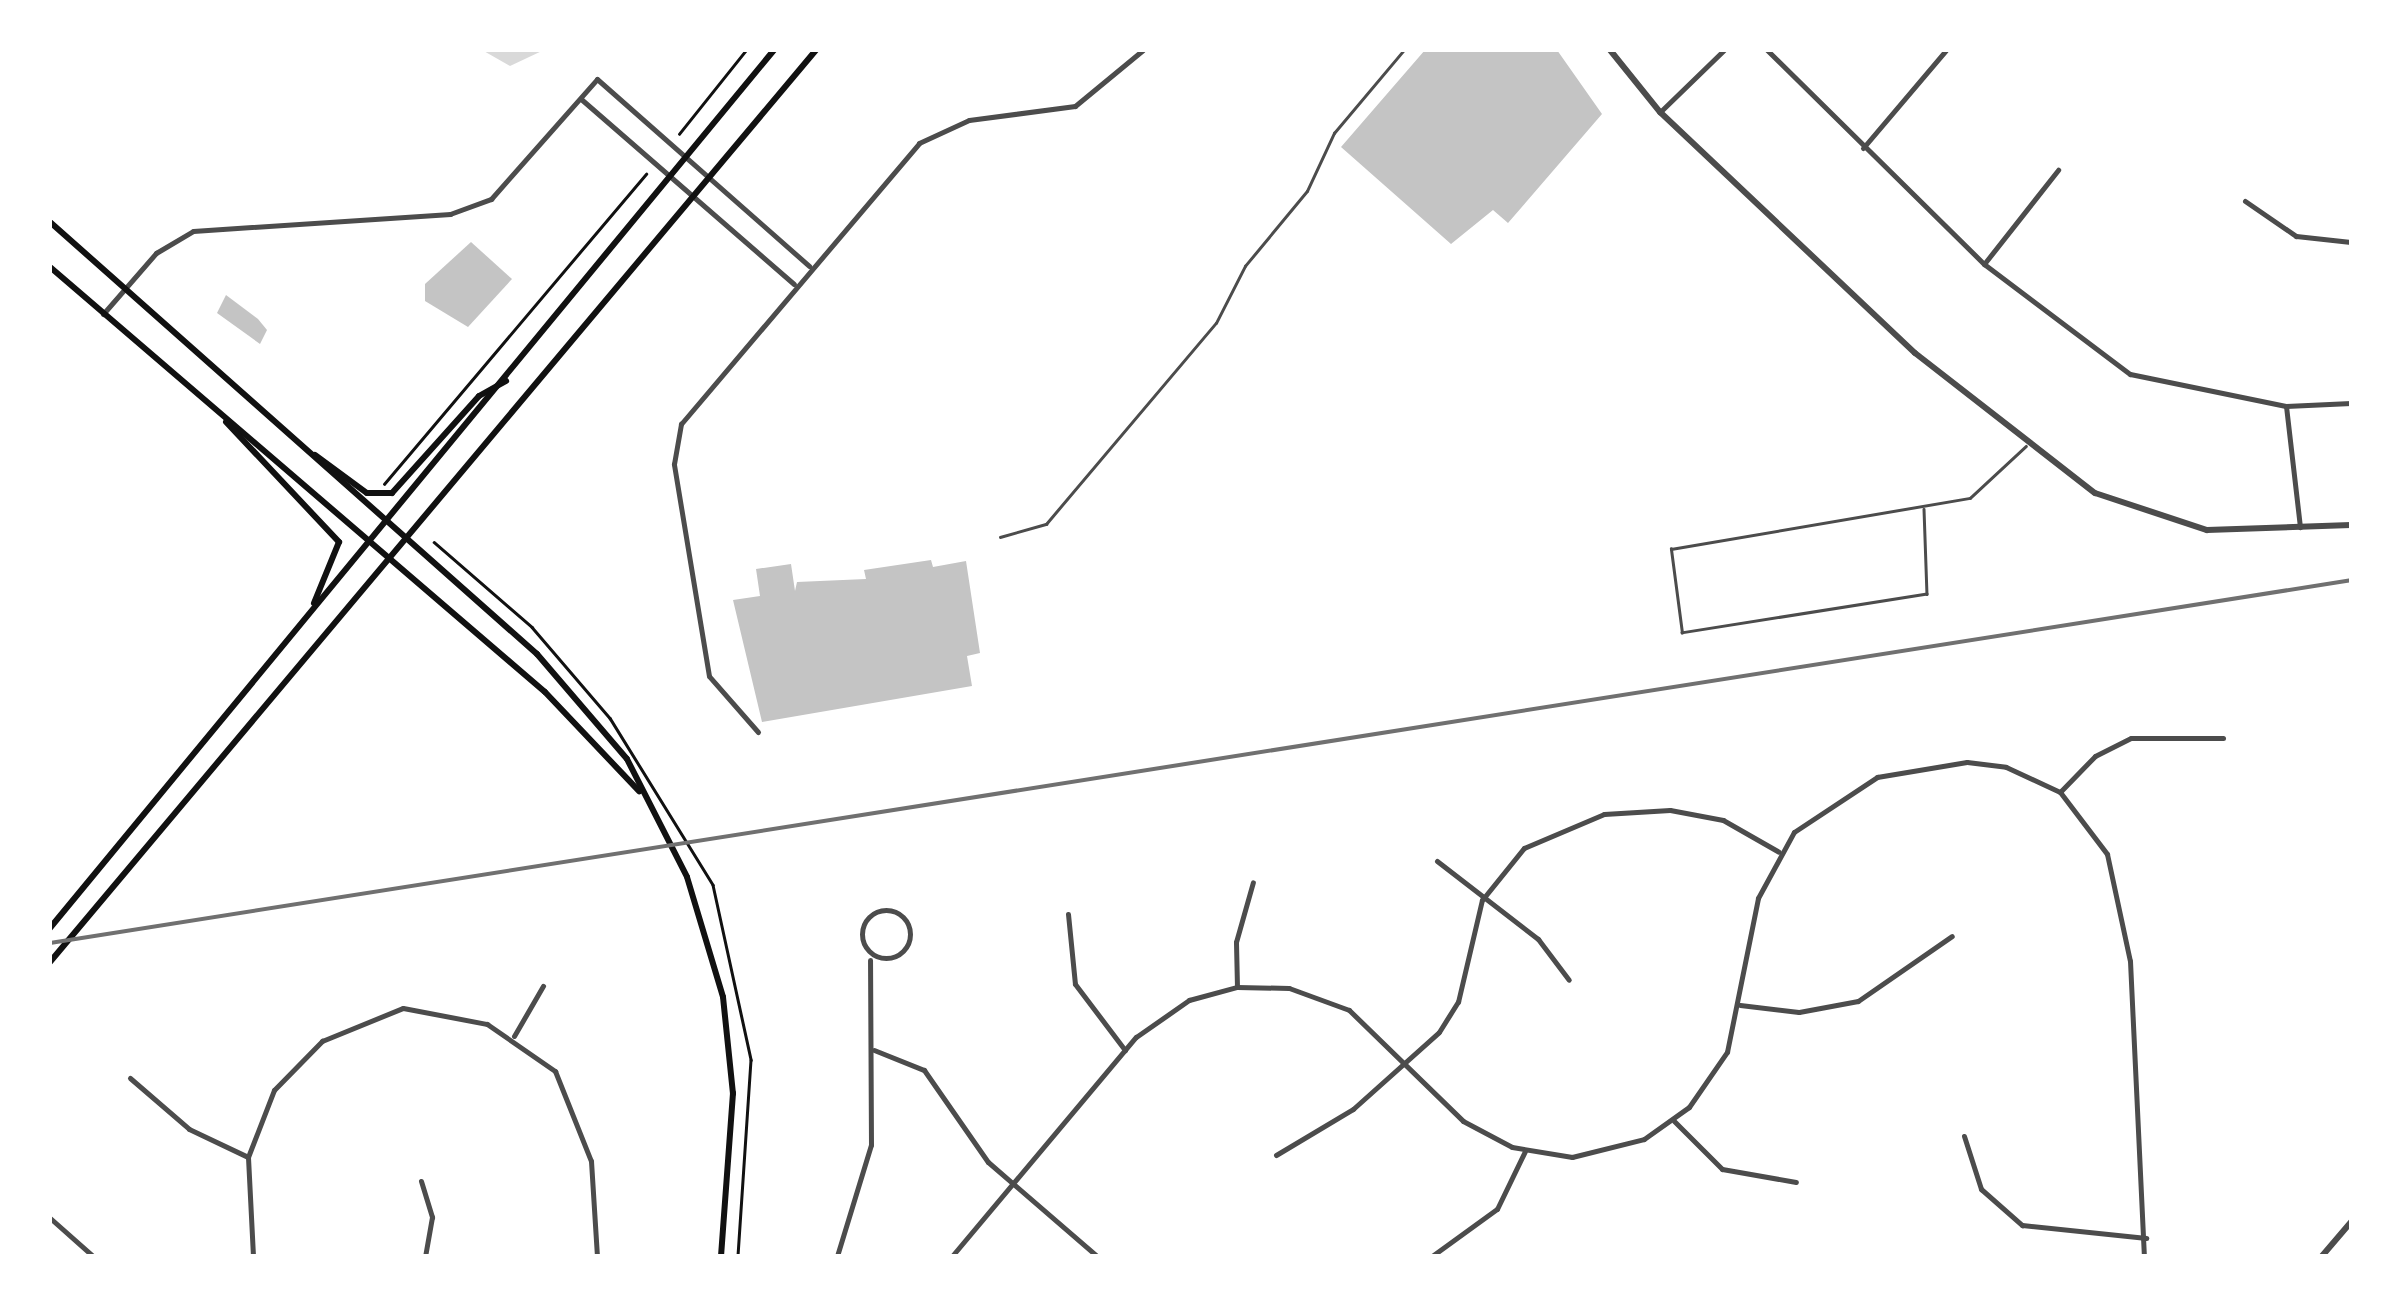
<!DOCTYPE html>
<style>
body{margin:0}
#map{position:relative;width:2401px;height:1306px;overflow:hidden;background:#fff;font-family:Jost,sans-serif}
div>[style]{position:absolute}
.water>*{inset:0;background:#d9d9d9}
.building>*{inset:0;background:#c4c4c4}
.path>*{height:2.5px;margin:-1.25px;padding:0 1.25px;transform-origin:1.25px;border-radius:1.25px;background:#111}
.service>*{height:2.5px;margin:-1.25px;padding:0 1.25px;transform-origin:1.25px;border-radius:1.25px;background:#4c4c4c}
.minor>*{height:5px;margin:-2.5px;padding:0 2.5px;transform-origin:2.5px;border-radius:2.5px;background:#4c4c4c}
.minor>.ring{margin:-2.5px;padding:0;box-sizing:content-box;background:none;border:5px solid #4c4c4c;border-radius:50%}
.tertiary>*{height:6px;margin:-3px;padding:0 3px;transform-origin:3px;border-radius:3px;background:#4c4c4c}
.secondary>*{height:6px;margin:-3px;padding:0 3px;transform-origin:3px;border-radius:3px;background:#111}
.rail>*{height:4px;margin:-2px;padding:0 2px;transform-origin:2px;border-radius:2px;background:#707070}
span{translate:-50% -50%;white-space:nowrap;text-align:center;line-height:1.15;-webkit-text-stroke:9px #fff;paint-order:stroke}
.frame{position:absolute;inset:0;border:52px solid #fff;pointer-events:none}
</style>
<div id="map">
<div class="water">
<div style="clip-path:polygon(482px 50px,544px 50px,510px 66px)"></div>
</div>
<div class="building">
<div style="clip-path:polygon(1425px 50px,1557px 50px,1602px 114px,1508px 223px,1493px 210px,1451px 244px,1341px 147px)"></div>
<div style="clip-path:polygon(471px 242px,512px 279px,468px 327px,425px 301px,425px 284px)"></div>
<div style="clip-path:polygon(226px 295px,258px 319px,267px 330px,260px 344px,217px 313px)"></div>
<div style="clip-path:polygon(931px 560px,933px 567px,966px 561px,980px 653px,967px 656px,972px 686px,762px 722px,733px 600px,760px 596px,756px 569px,791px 564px,795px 591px,797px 582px,866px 579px,864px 570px)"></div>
</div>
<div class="path">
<div style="left:679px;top:134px;width:107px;rotate:-51.4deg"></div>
<div style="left:384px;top:484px;width:406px;rotate:-49.8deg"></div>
<div style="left:434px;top:542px;width:130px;rotate:40.9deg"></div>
<div style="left:532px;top:627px;width:120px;rotate:49.4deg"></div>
<div style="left:610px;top:718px;width:196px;rotate:58.3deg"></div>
<div style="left:713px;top:885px;width:179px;rotate:77.7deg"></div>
<div style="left:751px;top:1060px;width:196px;rotate:93.8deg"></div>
</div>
<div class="service">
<div style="left:1924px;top:509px;width:85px;rotate:88deg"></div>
<div style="left:1927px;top:594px;width:248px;rotate:171deg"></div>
<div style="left:1682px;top:633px;width:85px;rotate:-97.5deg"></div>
<div style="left:1671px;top:549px;width:303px;rotate:-9.7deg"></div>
<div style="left:1970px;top:498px;width:76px;rotate:-42.9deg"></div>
<div style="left:1000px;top:537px;width:48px;rotate:-15.8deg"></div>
<div style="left:1046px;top:524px;width:263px;rotate:-49.8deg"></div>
<div style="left:1216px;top:323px;width:64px;rotate:-63deg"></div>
<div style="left:1245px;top:266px;width:97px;rotate:-50.4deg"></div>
<div style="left:1307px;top:191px;width:64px;rotate:-65deg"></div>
<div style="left:1334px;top:133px;width:109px;rotate:-49.9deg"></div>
</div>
<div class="minor">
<div style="left:1767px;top:50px;width:305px;rotate:44.6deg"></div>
<div style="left:1984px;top:264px;width:183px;rotate:37deg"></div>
<div style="left:2130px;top:374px;width:159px;rotate:11.6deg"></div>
<div style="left:2286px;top:406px;width:65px;rotate:-2.6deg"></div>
<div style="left:581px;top:99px;width:282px;rotate:41deg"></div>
<div style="left:1660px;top:112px;width:89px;rotate:-44.1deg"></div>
<div style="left:1863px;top:148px;width:128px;rotate:-49.7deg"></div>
<div style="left:2245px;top:201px;width:62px;rotate:34.5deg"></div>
<div style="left:2296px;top:236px;width:55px;rotate:6.2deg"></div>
<div style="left:1984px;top:264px;width:120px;rotate:-51.8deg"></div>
<div style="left:103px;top:314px;width:81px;rotate:-49deg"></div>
<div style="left:156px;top:253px;width:43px;rotate:-30.7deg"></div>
<div style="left:193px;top:231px;width:258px;rotate:-3.8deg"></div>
<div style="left:450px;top:214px;width:44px;rotate:-20.1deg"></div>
<div style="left:491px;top:199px;width:160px;rotate:-48.5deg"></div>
<div style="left:597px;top:79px;width:283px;rotate:41.4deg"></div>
<div style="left:2286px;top:406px;width:122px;rotate:83.4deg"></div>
<div style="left:758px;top:732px;width:74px;rotate:-131.2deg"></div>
<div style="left:709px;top:676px;width:215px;rotate:-99.4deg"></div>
<div style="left:674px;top:464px;width:41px;rotate:-80.1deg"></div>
<div style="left:681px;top:424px;width:368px;rotate:-49.7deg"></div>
<div style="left:919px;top:143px;width:55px;rotate:-24.7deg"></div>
<div style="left:969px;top:120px;width:107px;rotate:-7.5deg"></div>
<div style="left:1075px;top:106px;width:88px;rotate:-39.5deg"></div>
<div style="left:2060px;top:792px;width:50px;rotate:-45.8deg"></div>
<div style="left:2095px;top:756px;width:40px;rotate:-26.6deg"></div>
<div style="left:2131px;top:738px;width:92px"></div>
<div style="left:1437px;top:861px;width:128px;rotate:37.7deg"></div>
<div style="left:1538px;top:939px;width:51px;rotate:52.9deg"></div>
<div class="ring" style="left:862px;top:910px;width:43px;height:43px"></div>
<div style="left:1068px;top:914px;width:70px;rotate:84.3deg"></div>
<div style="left:1075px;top:984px;width:83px;rotate:52.9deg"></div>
<div style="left:1237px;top:987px;width:45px;rotate:-91.3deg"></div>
<div style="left:1236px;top:942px;width:62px;rotate:-74.2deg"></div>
<div style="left:1740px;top:1005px;width:59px;rotate:6.8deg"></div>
<div style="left:1799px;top:1012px;width:60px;rotate:-10.6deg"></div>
<div style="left:1858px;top:1001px;width:114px;rotate:-34.7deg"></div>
<div style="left:514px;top:1036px;width:58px;rotate:-59.9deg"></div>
<div style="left:874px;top:1050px;width:54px;rotate:21.8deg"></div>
<div style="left:924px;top:1070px;width:112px;rotate:55.2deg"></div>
<div style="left:988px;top:1162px;width:144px;rotate:40.8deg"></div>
<div style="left:130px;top:1078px;width:78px;rotate:40.8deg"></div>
<div style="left:189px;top:1129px;width:65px;rotate:25.4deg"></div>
<div style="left:1674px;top:1121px;width:68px;rotate:45deg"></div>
<div style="left:1722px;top:1169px;width:75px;rotate:10deg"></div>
<div style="left:1964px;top:1136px;width:56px;rotate:72.2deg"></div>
<div style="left:1981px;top:1189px;width:55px;rotate:41.3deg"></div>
<div style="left:2022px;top:1225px;width:125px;rotate:6deg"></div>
<div style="left:1276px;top:1155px;width:90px;rotate:-30.9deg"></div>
<div style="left:1353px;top:1109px;width:115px;rotate:-41.8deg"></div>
<div style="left:1439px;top:1032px;width:36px;rotate:-58deg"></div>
<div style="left:1458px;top:1002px;width:105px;rotate:-76.8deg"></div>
<div style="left:1482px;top:900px;width:67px;rotate:-51.1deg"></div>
<div style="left:1524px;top:848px;width:87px;rotate:-23deg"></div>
<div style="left:1604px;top:814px;width:66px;rotate:-3.5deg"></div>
<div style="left:1670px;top:810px;width:54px;rotate:10.7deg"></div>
<div style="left:1723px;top:820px;width:64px;rotate:29.7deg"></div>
<div style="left:421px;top:1181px;width:38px;rotate:73deg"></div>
<div style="left:432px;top:1217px;width:40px;rotate:100deg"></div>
<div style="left:50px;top:1218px;width:57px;rotate:41.5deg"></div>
<div style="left:253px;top:1256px;width:99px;rotate:-92.9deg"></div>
<div style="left:248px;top:1157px;width:72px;rotate:-68.8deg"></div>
<div style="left:274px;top:1090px;width:69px;rotate:-45.6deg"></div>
<div style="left:322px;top:1041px;width:87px;rotate:-22.2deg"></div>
<div style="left:403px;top:1008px;width:86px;rotate:10.8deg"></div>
<div style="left:487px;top:1024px;width:83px;rotate:34.7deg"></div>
<div style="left:555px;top:1071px;width:97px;rotate:68.2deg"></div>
<div style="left:591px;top:1161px;width:95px;rotate:86.4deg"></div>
<div style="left:837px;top:1256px;width:116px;rotate:-73deg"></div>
<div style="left:871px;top:1145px;width:185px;rotate:-90.3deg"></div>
<div style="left:952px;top:1256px;width:286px;rotate:-50deg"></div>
<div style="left:1136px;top:1037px;width:65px;rotate:-34.9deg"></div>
<div style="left:1189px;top:1000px;width:50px;rotate:-15.2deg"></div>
<div style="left:1237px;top:987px;width:52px;rotate:1.1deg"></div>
<div style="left:1289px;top:988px;width:64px;rotate:20.1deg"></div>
<div style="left:1349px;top:1010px;width:159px;rotate:44.2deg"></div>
<div style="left:1463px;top:1121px;width:55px;rotate:28deg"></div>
<div style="left:1512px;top:1147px;width:61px;rotate:9.5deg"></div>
<div style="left:1572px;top:1157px;width:74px;rotate:-14deg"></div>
<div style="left:1644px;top:1139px;width:55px;rotate:-35.4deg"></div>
<div style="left:1689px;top:1107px;width:67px;rotate:-55.4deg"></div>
<div style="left:1727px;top:1052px;width:157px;rotate:-78.6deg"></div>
<div style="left:1758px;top:898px;width:75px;rotate:-61.4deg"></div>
<div style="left:1794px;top:832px;width:100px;rotate:-33.5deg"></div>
<div style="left:1877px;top:777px;width:91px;rotate:-9.5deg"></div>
<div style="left:1967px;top:762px;width:39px;rotate:7deg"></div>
<div style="left:2006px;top:767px;width:60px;rotate:24.8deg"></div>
<div style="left:2060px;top:792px;width:78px;rotate:52.8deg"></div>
<div style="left:2107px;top:854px;width:109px;rotate:77.9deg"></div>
<div style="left:2130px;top:961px;width:295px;rotate:87.3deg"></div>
<div style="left:1432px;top:1256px;width:80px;rotate:-35.9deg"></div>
<div style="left:1497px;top:1209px;width:64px;rotate:-64.2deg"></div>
</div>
<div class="tertiary">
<div style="left:1610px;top:50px;width:80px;rotate:51.1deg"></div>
<div style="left:1660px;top:112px;width:351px;rotate:43.4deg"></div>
<div style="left:1915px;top:353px;width:228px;rotate:37.9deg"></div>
<div style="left:2095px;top:493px;width:118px;rotate:18.3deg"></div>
<div style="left:2207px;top:530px;width:144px;rotate:-2deg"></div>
<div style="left:2322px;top:1256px;width:45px;rotate:-49.5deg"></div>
</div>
<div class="secondary">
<div style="left:50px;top:222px;width:651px;rotate:41.58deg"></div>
<div style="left:537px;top:654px;width:138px;rotate:49.4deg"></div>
<div style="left:627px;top:759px;width:132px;rotate:63deg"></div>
<div style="left:687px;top:877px;width:125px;rotate:73.3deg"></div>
<div style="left:723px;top:997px;width:97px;rotate:84.1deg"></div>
<div style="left:733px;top:1093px;width:163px;rotate:94.2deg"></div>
<div style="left:50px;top:267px;width:652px;rotate:40.65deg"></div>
<div style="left:545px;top:692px;width:137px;rotate:46.5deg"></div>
<div style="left:226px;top:422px;width:165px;rotate:46.7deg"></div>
<div style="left:339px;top:542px;width:66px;rotate:112.3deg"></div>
<div style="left:315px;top:455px;width:64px;rotate:36.2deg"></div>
<div style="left:367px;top:493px;width:25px"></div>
<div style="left:392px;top:493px;width:130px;rotate:-48.1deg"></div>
<div style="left:479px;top:396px;width:31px;rotate:-29deg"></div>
<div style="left:50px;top:928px;width:1138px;rotate:-50.49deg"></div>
<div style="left:50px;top:962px;width:1191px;rotate:-49.97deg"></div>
</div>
<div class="rail">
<div style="left:50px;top:943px;width:2329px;rotate:-8.96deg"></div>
</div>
<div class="frame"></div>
</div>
